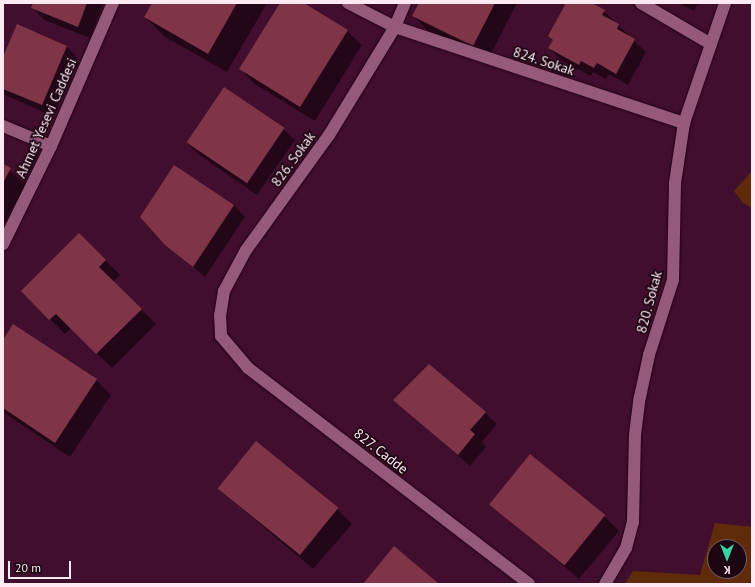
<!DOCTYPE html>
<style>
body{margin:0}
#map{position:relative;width:755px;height:587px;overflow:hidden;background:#420e2d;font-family:"PT Sans",sans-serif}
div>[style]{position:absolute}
.green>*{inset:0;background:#602b0b}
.shadow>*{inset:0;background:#0007}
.building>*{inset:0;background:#7f3547;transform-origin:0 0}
.roads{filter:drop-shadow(0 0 1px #220014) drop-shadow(0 0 1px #220014)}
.minor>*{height:12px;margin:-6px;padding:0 6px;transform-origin:6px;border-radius:6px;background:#955a79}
.tertiary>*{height:12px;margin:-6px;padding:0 6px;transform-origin:6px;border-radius:6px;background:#955a79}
span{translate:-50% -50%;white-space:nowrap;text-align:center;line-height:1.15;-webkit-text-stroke:3.5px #1b0612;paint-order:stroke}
.street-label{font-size:14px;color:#ffe9f3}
.frame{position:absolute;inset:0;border:4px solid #ffe9f3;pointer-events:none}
.north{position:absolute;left:707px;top:539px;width:40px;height:40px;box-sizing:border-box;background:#1b0612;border:1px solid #76616c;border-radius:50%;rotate:180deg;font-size:11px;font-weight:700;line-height:16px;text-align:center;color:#ffe9f3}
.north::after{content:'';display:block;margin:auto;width:14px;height:18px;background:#3ad4a4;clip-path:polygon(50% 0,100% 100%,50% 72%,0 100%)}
.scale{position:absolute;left:8px;top:561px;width:63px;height:18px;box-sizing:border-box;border:2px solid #ffe9f3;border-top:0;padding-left:5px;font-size:12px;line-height:14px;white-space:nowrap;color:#ffe9f3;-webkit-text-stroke:3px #1b0612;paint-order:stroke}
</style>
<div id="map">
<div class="green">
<div style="clip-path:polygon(752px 171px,752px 208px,743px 203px,734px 191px)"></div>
<div style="clip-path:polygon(evenodd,715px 523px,752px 527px,752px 584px,625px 584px,633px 571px,700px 575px,715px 523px,715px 547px,739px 547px,739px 571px,715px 571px,715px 547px)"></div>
</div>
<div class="shadow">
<div style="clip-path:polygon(35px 3px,103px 3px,90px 38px,44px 20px,33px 8px)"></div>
<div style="clip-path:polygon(153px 3px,267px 3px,227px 72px,165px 37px,145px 17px)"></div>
<div style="clip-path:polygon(281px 3px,302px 3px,347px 31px,362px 45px,315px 121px,255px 84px,240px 69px)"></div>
<div style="clip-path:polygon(420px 3px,517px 3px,488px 60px,428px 31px,413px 16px)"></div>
<div style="clip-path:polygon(567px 3px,590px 3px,604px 11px,646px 52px,628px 85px,609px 74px,606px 79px,593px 72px,591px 76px,561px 60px,549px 48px,554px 41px,549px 36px)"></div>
<div style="clip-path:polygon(679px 3px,698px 3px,694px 11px)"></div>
<div style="clip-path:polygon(67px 47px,78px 58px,53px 116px,3px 94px,3px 60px)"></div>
<div style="clip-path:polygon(283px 129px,295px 140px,257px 195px,198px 154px,186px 142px)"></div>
<div style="clip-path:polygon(3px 165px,26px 184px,3px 225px)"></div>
<div style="clip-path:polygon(174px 166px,234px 205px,245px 217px,205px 277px,166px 244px)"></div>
<div style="clip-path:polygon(79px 234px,120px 275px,113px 282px,156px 324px,112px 368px,71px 328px,65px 334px,22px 291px)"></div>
<div style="clip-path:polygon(3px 342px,96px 380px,111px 395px,70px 457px,3px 412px)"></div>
<div style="clip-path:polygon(395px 400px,485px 413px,497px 424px,482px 442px,486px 447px,470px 466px)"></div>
<div style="clip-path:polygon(218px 488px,337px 509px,352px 524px,313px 569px)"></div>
<div style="clip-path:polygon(490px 504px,604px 516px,619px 531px,579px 579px)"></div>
</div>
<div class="building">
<div style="clip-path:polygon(33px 3px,87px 3px,78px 27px,31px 8px)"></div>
<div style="clip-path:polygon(152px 3px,237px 3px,208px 54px,144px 17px)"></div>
<div style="clip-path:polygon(280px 3px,304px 3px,348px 30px,300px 107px,239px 69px)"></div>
<div style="clip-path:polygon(419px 3px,495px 3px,473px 46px,412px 16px)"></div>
<div style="clip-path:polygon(566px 3px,592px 3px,605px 10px,602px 15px,619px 24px,617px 29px,635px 39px,616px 74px,597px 63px,594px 68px,581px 61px,579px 65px,548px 48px,553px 40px,548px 36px)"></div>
<div style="clip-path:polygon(17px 24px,67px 46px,42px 105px,3px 89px,3px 57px)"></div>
<div style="left:224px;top:87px;width:73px;height:67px;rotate:34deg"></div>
<div style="clip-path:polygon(3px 164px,11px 168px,3px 183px)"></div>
<div style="clip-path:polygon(174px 165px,234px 205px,193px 267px,165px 245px,140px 217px)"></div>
<div style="clip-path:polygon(79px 233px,106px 260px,99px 267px,142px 309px,96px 354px,56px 314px,49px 320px,21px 291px)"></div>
<div style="clip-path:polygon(13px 324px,97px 379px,55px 443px,3px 408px,3px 340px)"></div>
<div style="clip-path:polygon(429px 364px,486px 412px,470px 430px,475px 434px,458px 455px,393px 400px)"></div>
<div style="left:256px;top:441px;width:106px;height:61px;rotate:39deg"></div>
<div style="left:530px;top:454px;width:97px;height:65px;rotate:39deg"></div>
<div style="clip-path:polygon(394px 546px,439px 584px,363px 584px)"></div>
</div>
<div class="roads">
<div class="minor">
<div style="left:348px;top:3px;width:53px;rotate:27.1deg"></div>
<div style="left:395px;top:27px;width:305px;rotate:18.4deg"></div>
<div style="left:405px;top:3px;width:26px;rotate:113deg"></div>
<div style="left:395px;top:27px;width:127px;rotate:121.4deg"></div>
<div style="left:329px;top:135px;width:142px;rotate:125.8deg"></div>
<div style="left:246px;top:250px;width:47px;rotate:118.2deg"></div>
<div style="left:224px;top:291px;width:24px;rotate:99deg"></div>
<div style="left:220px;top:315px;width:21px;rotate:87deg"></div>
<div style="left:221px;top:336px;width:42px;rotate:49.8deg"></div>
<div style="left:248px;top:368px;width:354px;rotate:37.5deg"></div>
<div style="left:641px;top:3px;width:81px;rotate:30.4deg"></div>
<div style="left:3px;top:126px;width:52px;rotate:22.6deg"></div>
<div style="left:3px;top:244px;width:109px;rotate:-63.9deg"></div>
<div style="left:51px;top:146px;width:156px;rotate:-66.6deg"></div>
</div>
<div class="tertiary">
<div style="left:605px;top:584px;width:42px;rotate:-59.7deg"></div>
<div style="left:626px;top:548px;width:27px;rotate:-75deg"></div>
<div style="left:633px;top:522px;width:87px;rotate:-88.7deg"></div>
<div style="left:635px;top:435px;width:38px;rotate:-83deg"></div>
<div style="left:640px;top:397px;width:43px;rotate:-77.9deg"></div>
<div style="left:649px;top:355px;width:79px;rotate:-72.3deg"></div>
<div style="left:673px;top:280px;width:97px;rotate:-88.8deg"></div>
<div style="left:675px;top:183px;width:61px;rotate:-81.5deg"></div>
<div style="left:684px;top:123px;width:127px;rotate:-71.1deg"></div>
</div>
</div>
<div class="street-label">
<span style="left:544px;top:61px;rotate:18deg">824. Sokak</span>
<span style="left:46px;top:118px;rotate:-66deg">Ahmet Yesevi Caddesi</span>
<span style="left:293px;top:159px;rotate:-54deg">826. Sokak</span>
<span style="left:649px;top:302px;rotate:-75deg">820. Sokak</span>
<span style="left:381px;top:451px;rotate:38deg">827. Cadde</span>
</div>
<div class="frame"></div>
<div class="north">K</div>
<div class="scale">20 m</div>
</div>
